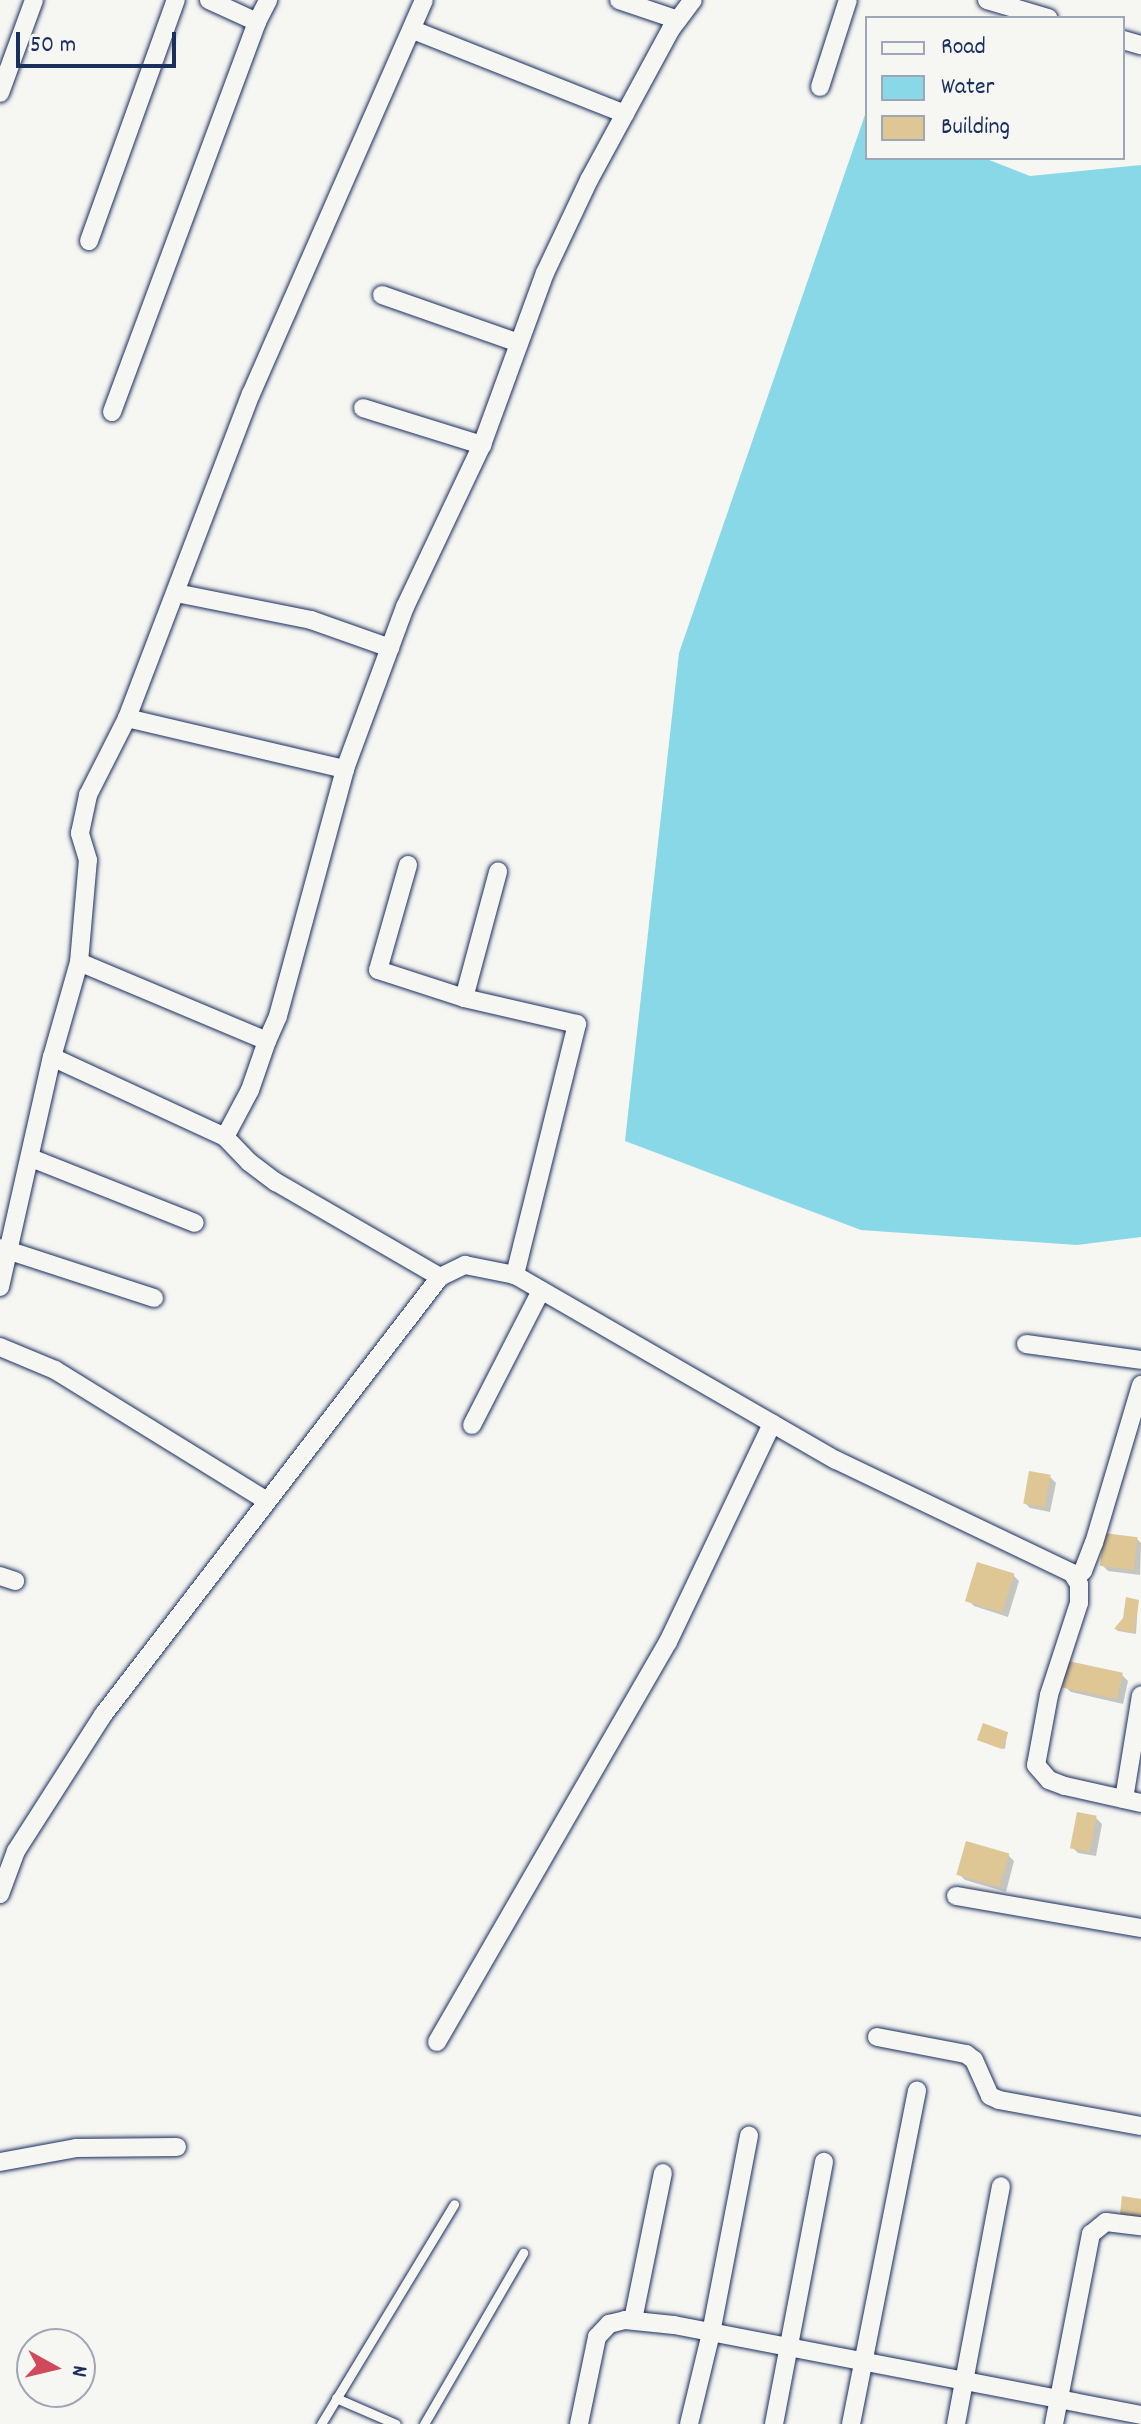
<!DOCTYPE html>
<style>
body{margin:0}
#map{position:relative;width:1141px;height:2424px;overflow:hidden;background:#f6f6f2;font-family:Dekko,sans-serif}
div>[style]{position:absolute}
.water>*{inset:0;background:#89d8e7}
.shadow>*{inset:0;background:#0003}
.building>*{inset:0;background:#dfc695;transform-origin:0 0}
.roads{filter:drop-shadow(0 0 2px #1b2f5e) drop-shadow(0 0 2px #1b2f5e)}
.lane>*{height:9px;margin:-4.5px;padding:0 4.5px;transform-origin:4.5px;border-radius:4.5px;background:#f6f6f2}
.street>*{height:18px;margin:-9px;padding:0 9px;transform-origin:9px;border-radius:9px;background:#f6f6f2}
span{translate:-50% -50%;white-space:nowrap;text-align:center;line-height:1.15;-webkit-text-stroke:7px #f6f6f2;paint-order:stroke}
.legend{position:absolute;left:865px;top:16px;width:260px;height:144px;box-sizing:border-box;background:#f6f6f2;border:2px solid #9ea6b7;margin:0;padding:10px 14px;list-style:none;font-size:24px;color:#1b2f5e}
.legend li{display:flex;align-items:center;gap:16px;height:40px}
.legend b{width:40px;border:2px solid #9ea6b7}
.north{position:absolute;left:16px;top:2328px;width:80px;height:80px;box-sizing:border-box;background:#f6f6f2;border:2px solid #9ea6b7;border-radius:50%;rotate:98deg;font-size:22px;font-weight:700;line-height:32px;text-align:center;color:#1b2f5e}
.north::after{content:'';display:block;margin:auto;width:28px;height:36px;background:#d1495b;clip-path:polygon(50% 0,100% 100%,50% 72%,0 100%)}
.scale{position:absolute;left:16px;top:32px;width:160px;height:36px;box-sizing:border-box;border:4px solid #1b2f5e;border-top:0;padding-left:10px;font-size:24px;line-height:28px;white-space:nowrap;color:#1b2f5e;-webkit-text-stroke:6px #f6f6f2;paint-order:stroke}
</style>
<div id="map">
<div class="water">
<div style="clip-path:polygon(866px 112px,867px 158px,984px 158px,1030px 176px,1141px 165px,1141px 1237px,1077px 1245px,861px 1230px,625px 1141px,679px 653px)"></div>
</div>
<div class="shadow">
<div style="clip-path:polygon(1050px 1477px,1056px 1483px,1050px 1512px,1030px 1508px,1024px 1502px)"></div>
<div style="clip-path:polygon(1137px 1539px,1141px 1543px,1140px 1575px,1108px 1571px,1102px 1565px)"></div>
<div style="clip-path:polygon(1013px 1575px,1019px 1581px,1008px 1617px,974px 1606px,968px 1600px)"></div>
<div style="clip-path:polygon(1138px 1602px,1136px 1634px,1118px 1631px,1116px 1629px)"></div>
<div style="clip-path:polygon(1122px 1675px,1128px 1681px,1123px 1704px,1071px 1692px,1064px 1686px)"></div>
<div style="clip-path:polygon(1007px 1734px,1005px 1749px,982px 1741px)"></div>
<div style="clip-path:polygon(1096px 1818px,1102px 1824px,1096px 1856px,1078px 1853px,1072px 1847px)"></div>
<div style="clip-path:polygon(1008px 1855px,1014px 1861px,1006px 1892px,965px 1880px,959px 1874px)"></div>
</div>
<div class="building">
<div style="left:1029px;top:1471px;width:22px;height:33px;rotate:10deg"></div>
<div style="left:1104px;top:1533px;width:34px;height:33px;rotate:7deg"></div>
<div style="left:977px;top:1562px;width:39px;height:41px;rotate:17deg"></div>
<div style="clip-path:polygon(1126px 1597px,1139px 1600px,1134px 1633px,1114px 1629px,1123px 1618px)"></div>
<div style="left:1068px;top:1661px;width:56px;height:27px;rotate:12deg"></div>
<div style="left:983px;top:1723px;width:27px;height:18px;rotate:20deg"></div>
<div style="left:1077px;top:1812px;width:20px;height:37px;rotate:11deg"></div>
<div style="left:966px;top:1841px;width:45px;height:35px;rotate:16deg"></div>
<div style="clip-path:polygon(1122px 2196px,1141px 2199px,1141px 2217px,1120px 2214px)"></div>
</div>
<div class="roads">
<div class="lane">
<div style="left:336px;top:2398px;width:65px;rotate:23.4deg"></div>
<div style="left:321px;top:2424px;width:257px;rotate:-58.8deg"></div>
<div style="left:424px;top:2424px;width:198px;rotate:-59.9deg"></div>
</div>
<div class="street">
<div style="left:209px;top:0;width:53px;rotate:24.6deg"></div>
<div style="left:257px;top:22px;width:25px;rotate:-63deg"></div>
<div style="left:619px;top:0;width:62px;rotate:18.7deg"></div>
<div style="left:987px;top:0;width:64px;rotate:16.4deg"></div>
<div style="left:413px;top:30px;width:228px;rotate:21.6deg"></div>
<div style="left:1123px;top:40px;width:19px;rotate:16deg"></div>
<div style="left:820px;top:87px;width:91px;rotate:-72.2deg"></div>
<div style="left:0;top:93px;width:99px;rotate:-69.9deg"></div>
<div style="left:89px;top:241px;width:256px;rotate:-70.2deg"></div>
<div style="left:382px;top:295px;width:145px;rotate:19.3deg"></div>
<div style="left:363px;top:408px;width:125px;rotate:17.3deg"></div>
<div style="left:112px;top:412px;width:416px;rotate:-69.6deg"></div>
<div style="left:176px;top:593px;width:138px;rotate:11.3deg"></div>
<div style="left:311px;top:620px;width:84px;rotate:19.5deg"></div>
<div style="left:127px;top:718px;width:224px;rotate:13.2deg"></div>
<div style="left:408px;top:865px;width:109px;rotate:105.9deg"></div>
<div style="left:378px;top:970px;width:90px;rotate:18deg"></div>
<div style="left:464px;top:998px;width:116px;rotate:13deg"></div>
<div style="left:577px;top:1024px;width:259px;rotate:103.9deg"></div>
<div style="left:79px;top:962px;width:204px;rotate:22.8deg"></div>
<div style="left:267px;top:1041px;width:27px;rotate:-66deg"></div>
<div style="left:278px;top:1016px;width:256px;rotate:-74.8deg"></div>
<div style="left:345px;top:769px;width:173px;rotate:-69.7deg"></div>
<div style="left:405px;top:607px;width:179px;rotate:-64.6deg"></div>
<div style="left:482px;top:445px;width:183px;rotate:-69.9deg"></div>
<div style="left:545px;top:273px;width:103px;rotate:-64.7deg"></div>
<div style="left:589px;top:180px;width:172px;rotate:-61.5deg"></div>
<div style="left:671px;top:29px;width:36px;rotate:-53deg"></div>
<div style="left:464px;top:998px;width:131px;rotate:-74.9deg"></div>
<div style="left:52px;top:1057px;width:191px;rotate:24.8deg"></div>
<div style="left:225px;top:1137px;width:35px;rotate:46deg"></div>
<div style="left:249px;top:1162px;width:34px;rotate:37deg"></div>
<div style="left:276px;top:1182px;width:190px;rotate:30.1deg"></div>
<div style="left:225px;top:1137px;width:53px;rotate:-62deg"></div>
<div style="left:250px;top:1090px;width:52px;rotate:-70.9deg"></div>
<div style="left:31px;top:1158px;width:176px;rotate:21.6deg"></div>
<div style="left:1px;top:1248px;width:161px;rotate:18.1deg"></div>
<div style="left:0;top:1287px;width:236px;rotate:-77.3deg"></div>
<div style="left:52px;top:1057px;width:99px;rotate:-74.1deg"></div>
<div style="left:79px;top:962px;width:102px;rotate:-85deg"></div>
<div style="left:88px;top:860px;width:28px;rotate:-107deg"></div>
<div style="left:80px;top:833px;width:39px;rotate:-78deg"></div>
<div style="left:88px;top:795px;width:86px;rotate:-63.1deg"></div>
<div style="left:127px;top:718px;width:347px;rotate:-69.1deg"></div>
<div style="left:251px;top:394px;width:430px;rotate:-66.3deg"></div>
<div style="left:1026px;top:1344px;width:116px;rotate:7.9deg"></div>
<div style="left:0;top:1347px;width:60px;rotate:22.7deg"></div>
<div style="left:55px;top:1370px;width:249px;rotate:31.7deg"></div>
<div style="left:472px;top:1425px;width:151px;rotate:-62.8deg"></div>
<div style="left:0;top:1576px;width:16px;rotate:18deg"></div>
<div style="left:1076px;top:1578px;width:10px;rotate:-45deg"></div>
<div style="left:1083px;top:1571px;width:30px;rotate:-69deg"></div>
<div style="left:1094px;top:1543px;width:165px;rotate:-73.4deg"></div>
<div style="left:1124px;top:1799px;width:105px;rotate:-80.7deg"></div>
<div style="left:0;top:1894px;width:46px;rotate:-69.6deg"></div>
<div style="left:16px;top:1851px;width:161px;rotate:-57.4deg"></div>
<div style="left:103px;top:1715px;width:553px;rotate:-52.43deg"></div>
<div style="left:440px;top:1277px;width:28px;rotate:-26deg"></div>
<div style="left:465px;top:1265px;width:51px;rotate:11.3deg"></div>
<div style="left:515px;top:1275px;width:370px;rotate:30deg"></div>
<div style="left:836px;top:1460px;width:262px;rotate:25.6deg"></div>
<div style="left:1072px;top:1573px;width:13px;rotate:58deg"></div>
<div style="left:1079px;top:1584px;width:19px;rotate:90deg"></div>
<div style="left:1079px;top:1603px;width:97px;rotate:108.1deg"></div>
<div style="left:1049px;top:1695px;width:71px;rotate:100.5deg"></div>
<div style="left:1036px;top:1765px;width:20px;rotate:49deg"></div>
<div style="left:1049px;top:1780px;width:17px;rotate:21deg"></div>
<div style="left:1065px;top:1786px;width:78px;rotate:12.6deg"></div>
<div style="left:956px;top:1896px;width:188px;rotate:9.8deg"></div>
<div style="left:877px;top:2037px;width:91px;rotate:10.8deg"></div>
<div style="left:966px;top:2054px;width:10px;rotate:37deg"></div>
<div style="left:974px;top:2060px;width:39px;rotate:66deg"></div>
<div style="left:990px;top:2096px;width:10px;rotate:24deg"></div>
<div style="left:999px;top:2100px;width:144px;rotate:10.4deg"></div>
<div style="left:437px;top:2042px;width:462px;rotate:-60deg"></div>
<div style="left:668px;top:1642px;width:242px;rotate:-64.5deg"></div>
<div style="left:0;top:2162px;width:77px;rotate:-10.4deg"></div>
<div style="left:76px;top:2148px;width:101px;rotate:-0.6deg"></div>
<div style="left:633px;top:2320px;width:150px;rotate:-78.5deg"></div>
<div style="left:579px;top:2424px;width:89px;rotate:-78.3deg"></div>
<div style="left:597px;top:2337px;width:18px;rotate:-47deg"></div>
<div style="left:609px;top:2324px;width:16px;rotate:-14deg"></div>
<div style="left:625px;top:2320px;width:49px;rotate:5.8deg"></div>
<div style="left:674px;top:2325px;width:476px;rotate:10.9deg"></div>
<div style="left:689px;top:2424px;width:94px;rotate:-76.4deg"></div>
<div style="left:711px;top:2333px;width:201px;rotate:-79.1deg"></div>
<div style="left:774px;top:2424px;width:267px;rotate:-79.2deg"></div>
<div style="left:851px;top:2424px;width:340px;rotate:-78.8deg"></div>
<div style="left:956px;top:2424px;width:242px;rotate:-79.3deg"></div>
<div style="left:1054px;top:2424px;width:194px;rotate:-79deg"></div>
<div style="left:1091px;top:2234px;width:19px;rotate:-39deg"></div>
<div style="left:1106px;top:2222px;width:35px;rotate:7deg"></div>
</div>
</div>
<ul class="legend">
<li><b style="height:10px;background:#f6f6f2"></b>Road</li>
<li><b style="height:22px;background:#89d8e7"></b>Water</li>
<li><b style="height:22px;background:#dfc695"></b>Building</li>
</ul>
<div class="north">N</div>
<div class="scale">50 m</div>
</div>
